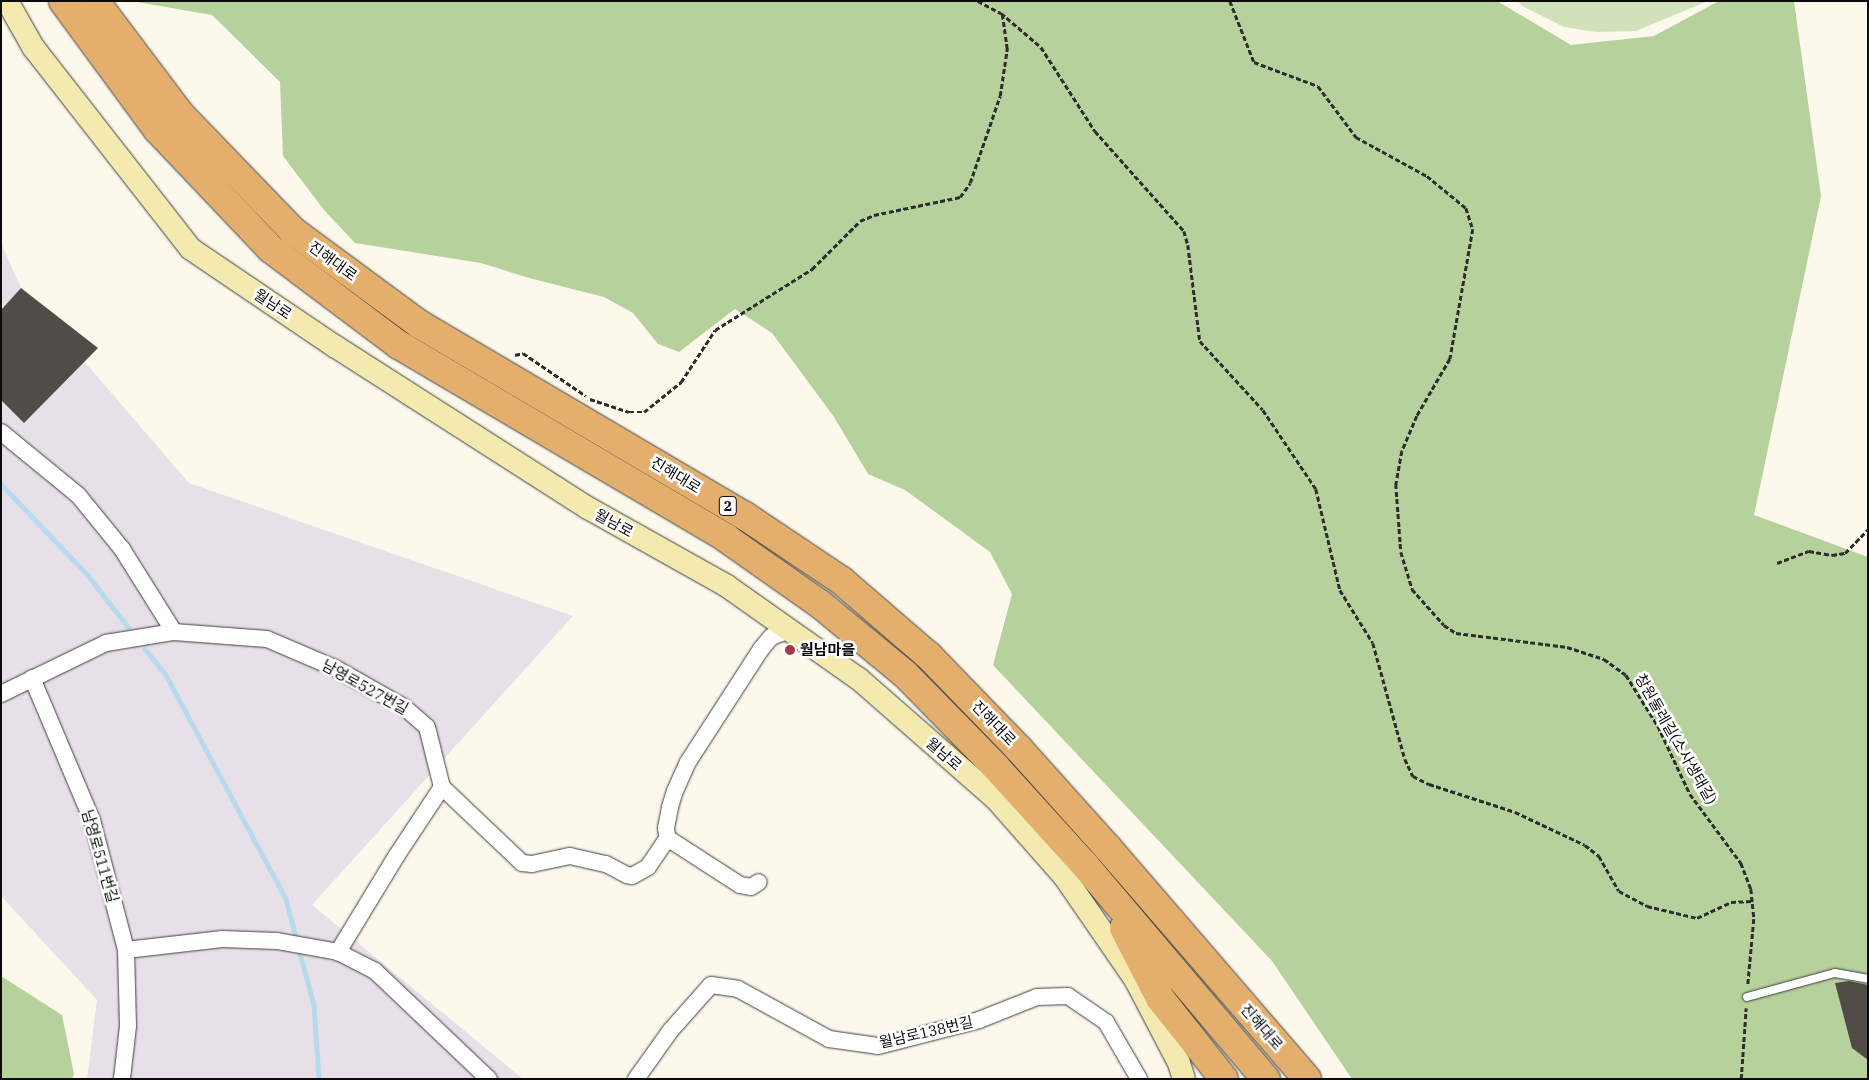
<!DOCTYPE html>
<meta charset="utf-8">
<style>
body{margin:0}
#map{position:relative;width:1869px;height:1080px;overflow:hidden;background:#fcf9ec;font-family:"IBM Plex Serif","Noto Sans KR",serif}
div>[style]{position:absolute}
.industrial>*{inset:0;background:#e8e0e9}
.green>*{inset:0;background:#d1e2ba}
.forest>*{inset:0;background:#b6d19c}
.stream>*{height:4.5px;margin:-2.25px;padding:0 2.25px;transform-origin:2.25px;border-radius:2.25px;background:#b7dbed}
.building>*{inset:0;background:#524c49}
.path>*{height:2.5px;margin-top:-1.25px;transform-origin:0;background:repeating-linear-gradient(90deg,#2d2d2d 0 5px,transparent 0 7.5px)}
.roads{filter:drop-shadow(0 0 1px #3e3e3e) drop-shadow(0 0 1px #3e3e3e)}
.service>*{height:8px;margin:-4px;padding:0 4px;transform-origin:4px;border-radius:4px;background:#fff}
.minor>*{height:16px;margin:-8px;padding:0 8px;transform-origin:8px;border-radius:8px;background:#fff}
.secondary>*{height:22px;margin:-11px;padding:0 11px;transform-origin:11px;border-radius:11px;background:#f4eaaf}
.trunk>*{height:28px;margin:-14px;padding:0 14px;transform-origin:14px;border-radius:14px;background:#e4af6c}
.dots>*{width:14px;height:14px;translate:-50% -50%;box-sizing:border-box;border:2px solid #fff;border-radius:50%}
span{translate:-50% -50%;white-space:nowrap;text-align:center;line-height:1.15;-webkit-text-stroke:5px #fff;paint-order:stroke}
.shield-label span{padding:1px 4px;background:#fff;border:1px solid;border-radius:4px;-webkit-text-stroke-width:0}
.shield-label{font-size:14px;color:#0b0b0b;font-weight:700}
.street-label{font-size:15px;color:#0b0b0b}
.poi-label{font-size:15px;color:#0b0b0b;font-weight:700}
.left{translate:0 -50%;text-align:left}
.frame{position:absolute;inset:0;border:2px solid #0b0b0b;pointer-events:none}
</style>
<div id="map">
<div class="industrial">
<div style="clip-path:polygon(1px 243px,21px 288px,189px 483px,573px 616px,312px 905px,523px 1079px,87px 1079px,97px 1000px,1px 896px)"></div>
</div>
<div class="green">
<div style="clip-path:polygon(1518px 1px,1708px 1px,1636px 31px,1596px 32px,1564px 27px,1522px 6px)"></div>
</div>
<div class="forest">
<div style="clip-path:polygon(131px 1px,1497px 1px,1571px 45px,1654px 36px,1719px 1px,1794px 1px,1821px 196px,1754px 515px,1868px 557px,1868px 1079px,1352px 1079px,1272px 961px,993px 665px,1012px 594px,990px 552px,905px 490px,868px 474px,834px 417px,772px 333px,735px 309px,679px 352px,658px 344px,633px 313px,604px 297px,529px 278px,481px 263px,355px 243px,324px 210px,283px 156px,280px 82px,212px 15px)"></div>
<div style="clip-path:polygon(1px 976px,62px 1015px,74px 1074px,72px 1079px,1px 1079px)"></div>
</div>
<div class="stream">
<div style="left:1px;top:484px;width:124px;rotate:46.3deg"></div>
<div style="left:87px;top:574px;width:68px;rotate:52.1deg"></div>
<div style="left:145px;top:649px;width:33px;rotate:51deg"></div>
<div style="left:166px;top:675px;width:254px;rotate:61.8deg"></div>
<div style="left:286px;top:899px;width:43px;rotate:75.3deg"></div>
<div style="left:299px;top:949px;width:58px;rotate:75deg"></div>
<div style="left:314px;top:1005px;width:74px;rotate:86.1deg"></div>
</div>
<div class="building">
<div style="clip-path:polygon(21px 288px,98px 348px,24px 423px,1px 400px,1px 310px)"></div>
<div style="clip-path:polygon(1849px 981px,1868px 985px,1868px 1060px,1852px 1048px,1835px 983px)"></div>
</div>
<div class="path">
<div style="left:978px;top:1px;width:26px;rotate:28deg"></div>
<div style="left:1001px;top:13px;width:52px;rotate:40.4deg"></div>
<div style="left:1041px;top:47px;width:100px;rotate:57.3deg"></div>
<div style="left:1095px;top:131px;width:134px;rotate:48.3deg"></div>
<div style="left:1184px;top:231px;width:15px;rotate:74deg"></div>
<div style="left:1188px;top:245px;width:97px;rotate:82.9deg"></div>
<div style="left:1200px;top:341px;width:93px;rotate:47.6deg"></div>
<div style="left:1263px;top:410px;width:95px;rotate:56.1deg"></div>
<div style="left:1316px;top:489px;width:104px;rotate:76.6deg"></div>
<div style="left:1340px;top:590px;width:62px;rotate:58.1deg"></div>
<div style="left:1373px;top:643px;width:120px;rotate:74.6deg"></div>
<div style="left:1405px;top:759px;width:19px;rotate:65deg"></div>
<div style="left:1413px;top:776px;width:18px;rotate:27deg"></div>
<div style="left:1429px;top:784px;width:90px;rotate:18deg"></div>
<div style="left:1515px;top:812px;width:77px;rotate:25.2deg"></div>
<div style="left:1585px;top:845px;width:18px;rotate:38deg"></div>
<div style="left:1599px;top:856px;width:40px;rotate:60.3deg"></div>
<div style="left:1619px;top:891px;width:32px;rotate:28deg"></div>
<div style="left:1647px;top:906px;width:51px;rotate:13.5deg"></div>
<div style="left:1697px;top:918px;width:38px;rotate:-25deg"></div>
<div style="left:1731px;top:902px;width:21px;rotate:-3deg"></div>
<div style="left:1230px;top:1px;width:66px;rotate:68.5deg"></div>
<div style="left:1254px;top:62px;width:68px;rotate:20.6deg"></div>
<div style="left:1318px;top:86px;width:64px;rotate:53.3deg"></div>
<div style="left:1356px;top:137px;width:81px;rotate:28.8deg"></div>
<div style="left:1427px;top:176px;width:50px;rotate:39.4deg"></div>
<div style="left:1466px;top:208px;width:22px;rotate:72deg"></div>
<div style="left:1473px;top:229px;width:132px;rotate:100deg"></div>
<div style="left:1450px;top:359px;width:66px;rotate:120.1deg"></div>
<div style="left:1417px;top:416px;width:38px;rotate:113deg"></div>
<div style="left:1402px;top:451px;width:34px;rotate:100deg"></div>
<div style="left:1396px;top:484px;width:68px;rotate:85.8deg"></div>
<div style="left:1401px;top:552px;width:39px;rotate:73deg"></div>
<div style="left:1412px;top:589px;width:48px;rotate:48.4deg"></div>
<div style="left:1444px;top:625px;width:14px;rotate:34deg"></div>
<div style="left:1456px;top:633px;width:112px;rotate:7.2deg"></div>
<div style="left:1567px;top:647px;width:39px;rotate:18deg"></div>
<div style="left:1604px;top:659px;width:27px;rotate:36deg"></div>
<div style="left:1626px;top:675px;width:60px;rotate:57.9deg"></div>
<div style="left:1658px;top:726px;width:75px;rotate:64.8deg"></div>
<div style="left:1690px;top:794px;width:86px;rotate:53.5deg"></div>
<div style="left:1741px;top:863px;width:28px;rotate:69deg"></div>
<div style="left:1751px;top:889px;width:30px;rotate:84deg"></div>
<div style="left:1754px;top:919px;width:66px;rotate:95.2deg"></div>
<div style="left:515px;top:355px;width:8px;rotate:-14deg"></div>
<div style="left:523px;top:353px;width:76px;rotate:34.3deg"></div>
<div style="left:590px;top:399px;width:41px;rotate:18.4deg"></div>
<div style="left:629px;top:412px;width:15px"></div>
<div style="left:644px;top:412px;width:48px;rotate:-39deg"></div>
<div style="left:681px;top:382px;width:62px;rotate:-56.8deg"></div>
<div style="left:715px;top:330px;width:115px;rotate:-32.2deg"></div>
<div style="left:812px;top:269px;width:68px;rotate:-45deg"></div>
<div style="left:860px;top:221px;width:15px;rotate:-23deg"></div>
<div style="left:874px;top:215px;width:88px;rotate:-11.8deg"></div>
<div style="left:960px;top:197px;width:17px;rotate:-54deg"></div>
<div style="left:970px;top:183px;width:92px;rotate:-71deg"></div>
<div style="left:1000px;top:96px;width:48px;rotate:-81.5deg"></div>
<div style="left:1007px;top:49px;width:34px;rotate:-98deg"></div>
<div style="left:1777px;top:563px;width:34px;rotate:-21deg"></div>
<div style="left:1809px;top:551px;width:23px;rotate:10deg"></div>
<div style="left:1832px;top:555px;width:13px;rotate:-9deg"></div>
<div style="left:1845px;top:553px;width:33px;rotate:-46deg"></div>
<div style="left:1741px;top:1079px;width:71px;rotate:-86deg"></div>
</div>
<div class="roads">
<div class="service">
<div style="left:1747px;top:997px;width:91px;rotate:-15.3deg"></div>
<div style="left:1835px;top:973px;width:34px;rotate:10deg"></div>
</div>
<div class="minor">
<div style="left:1px;top:432px;width:99px;rotate:39.3deg"></div>
<div style="left:78px;top:495px;width:70px;rotate:50.8deg"></div>
<div style="left:122px;top:549px;width:98px;rotate:57.9deg"></div>
<div style="left:32px;top:678px;width:154px;rotate:67.1deg"></div>
<div style="left:92px;top:820px;width:134px;rotate:75.3deg"></div>
<div style="left:126px;top:950px;width:76px;rotate:88.5deg"></div>
<div style="left:128px;top:1026px;width:53px;rotate:96.5deg"></div>
<div style="left:1px;top:694px;width:117px;rotate:-25.9deg"></div>
<div style="left:106px;top:643px;width:69px;rotate:-9.2deg"></div>
<div style="left:174px;top:632px;width:93px;rotate:4.3deg"></div>
<div style="left:267px;top:639px;width:74px;rotate:23.1deg"></div>
<div style="left:335px;top:668px;width:79px;rotate:29.5deg"></div>
<div style="left:404px;top:707px;width:30px;rotate:41deg"></div>
<div style="left:427px;top:727px;width:62px;rotate:76deg"></div>
<div style="left:442px;top:787px;width:82px;rotate:123.5deg"></div>
<div style="left:397px;top:855px;width:114px;rotate:121.3deg"></div>
<div style="left:442px;top:787px;width:110px;rotate:43.5deg"></div>
<div style="left:522px;top:863px;width:10px;rotate:6deg"></div>
<div style="left:532px;top:864px;width:39px;rotate:-12deg"></div>
<div style="left:570px;top:856px;width:37px;rotate:13deg"></div>
<div style="left:606px;top:864px;width:24px;rotate:28deg"></div>
<div style="left:627px;top:875px;width:5px;rotate:11deg"></div>
<div style="left:632px;top:876px;width:18px;rotate:-29deg"></div>
<div style="left:648px;top:867px;width:29px;rotate:-56deg"></div>
<div style="left:664px;top:843px;width:8px;rotate:-14deg"></div>
<div style="left:672px;top:841px;width:81px;rotate:32.9deg"></div>
<div style="left:740px;top:885px;width:11px;rotate:10deg"></div>
<div style="left:751px;top:887px;width:9px;rotate:-32deg"></div>
<div style="left:668px;top:841px;width:13px;rotate:-99deg"></div>
<div style="left:666px;top:828px;width:21px;rotate:-79deg"></div>
<div style="left:670px;top:807px;width:17px;rotate:-73deg"></div>
<div style="left:675px;top:791px;width:32px;rotate:-66deg"></div>
<div style="left:688px;top:762px;width:135px;rotate:-57.1deg"></div>
<div style="left:761px;top:649px;width:16px;rotate:-50deg"></div>
<div style="left:771px;top:637px;width:19px;rotate:-21deg"></div>
<div style="left:126px;top:950px;width:97px;rotate:-6.5deg"></div>
<div style="left:222px;top:939px;width:55px;rotate:2.1deg"></div>
<div style="left:277px;top:941px;width:62px;rotate:10.2deg"></div>
<div style="left:338px;top:952px;width:42px;rotate:27.2deg"></div>
<div style="left:375px;top:971px;width:157px;rotate:43.5deg"></div>
<div style="left:636px;top:1079px;width:60px;rotate:-54.5deg"></div>
<div style="left:671px;top:1030px;width:60px;rotate:-48.4deg"></div>
<div style="left:711px;top:985px;width:27px;rotate:8deg"></div>
<div style="left:738px;top:989px;width:104px;rotate:28.8deg"></div>
<div style="left:829px;top:1039px;width:49px;rotate:8.1deg"></div>
<div style="left:878px;top:1046px;width:104px;rotate:-14.4deg"></div>
<div style="left:979px;top:1020px;width:62px;rotate:-21.6deg"></div>
<div style="left:1037px;top:997px;width:31px;rotate:-2deg"></div>
<div style="left:1068px;top:996px;width:46px;rotate:34.4deg"></div>
<div style="left:1106px;top:1022px;width:66px;rotate:59.9deg"></div>
</div>
<div class="secondary">
<div style="left:7px;top:1px;width:53px;rotate:60.5deg"></div>
<div style="left:33px;top:47px;width:256px;rotate:52deg"></div>
<div style="left:191px;top:249px;width:175px;rotate:34.1deg"></div>
<div style="left:336px;top:347px;width:299px;rotate:32.6deg"></div>
<div style="left:588px;top:508px;width:159px;rotate:29.3deg"></div>
<div style="left:727px;top:586px;width:161px;rotate:35.2deg"></div>
<div style="left:859px;top:679px;width:182px;rotate:41.2deg"></div>
<div style="left:996px;top:799px;width:103px;rotate:48.6deg"></div>
<div style="left:1064px;top:876px;width:125px;rotate:55.4deg"></div>
<div style="left:1135px;top:979px;width:95px;rotate:62.4deg"></div>
<div style="left:1179px;top:1063px;width:17px;rotate:73deg"></div>
</div>
<div class="trunk">
<div style="left:63px;top:1px;width:159px;rotate:53.7deg"></div>
<div style="left:157px;top:129px;width:166px;rotate:46.5deg"></div>
<div style="left:271px;top:249px;width:160px;rotate:36.9deg"></div>
<div style="left:399px;top:345px;width:380px;rotate:30.5deg"></div>
<div style="left:726px;top:538px;width:115px;rotate:35.1deg"></div>
<div style="left:820px;top:604px;width:110px;rotate:39.5deg"></div>
<div style="left:905px;top:674px;width:129px;rotate:45.6deg"></div>
<div style="left:995px;top:766px;width:132px;rotate:47.8deg"></div>
<div style="left:1084px;top:864px;width:282px;rotate:49.8deg"></div>
<div style="left:95px;top:1px;width:143px;rotate:53deg"></div>
<div style="left:181px;top:115px;width:161px;rotate:46deg"></div>
<div style="left:293px;top:231px;width:157px;rotate:36.4deg"></div>
<div style="left:419px;top:324px;width:378px;rotate:30.5deg"></div>
<div style="left:745px;top:516px;width:117px;rotate:33.8deg"></div>
<div style="left:842px;top:581px;width:115px;rotate:40.8deg"></div>
<div style="left:929px;top:656px;width:129px;rotate:45.9deg"></div>
<div style="left:1019px;top:749px;width:132px;rotate:48.1deg"></div>
<div style="left:1107px;top:847px;width:306px;rotate:49.2deg"></div>
<div style="left:1124px;top:928px;width:79px;rotate:62.8deg"></div>
<div style="left:1160px;top:998px;width:103px;rotate:51.7deg"></div>
</div>
</div>
<div class="dots">
<div style="left:790px;top:650px;background:#a83640"></div>
</div>
<div class="shield-label">
<span style="left:728px;top:506px">2</span>
</div>
<div class="street-label">
<span style="left:333px;top:261px;rotate:36deg">진해대로</span>
<span style="left:273px;top:304px;rotate:34deg">월남로</span>
<span style="left:676px;top:475px;rotate:31deg">진해대로</span>
<span style="left:614px;top:523px;rotate:29deg">월남로</span>
<span style="left:365px;top:687px;rotate:29deg">남영로527번길</span>
<span style="left:994px;top:723px;rotate:46deg">진해대로</span>
<span style="left:1676px;top:739px;rotate:60deg">창원둘레길(소사생태길)</span>
<span style="left:944px;top:754px;rotate:41deg">월남로</span>
<span style="left:100px;top:856px;rotate:74deg">남영로511번길</span>
<span style="left:1262px;top:1027px;rotate:49deg">진해대로</span>
<span style="left:926px;top:1032px;rotate:-13deg">월남로138번길</span>
</div>
<div class="poi-label">
<span class="left" style="left:800px;top:650px">월남마을</span>
</div>
<div class="frame"></div>
</div>
